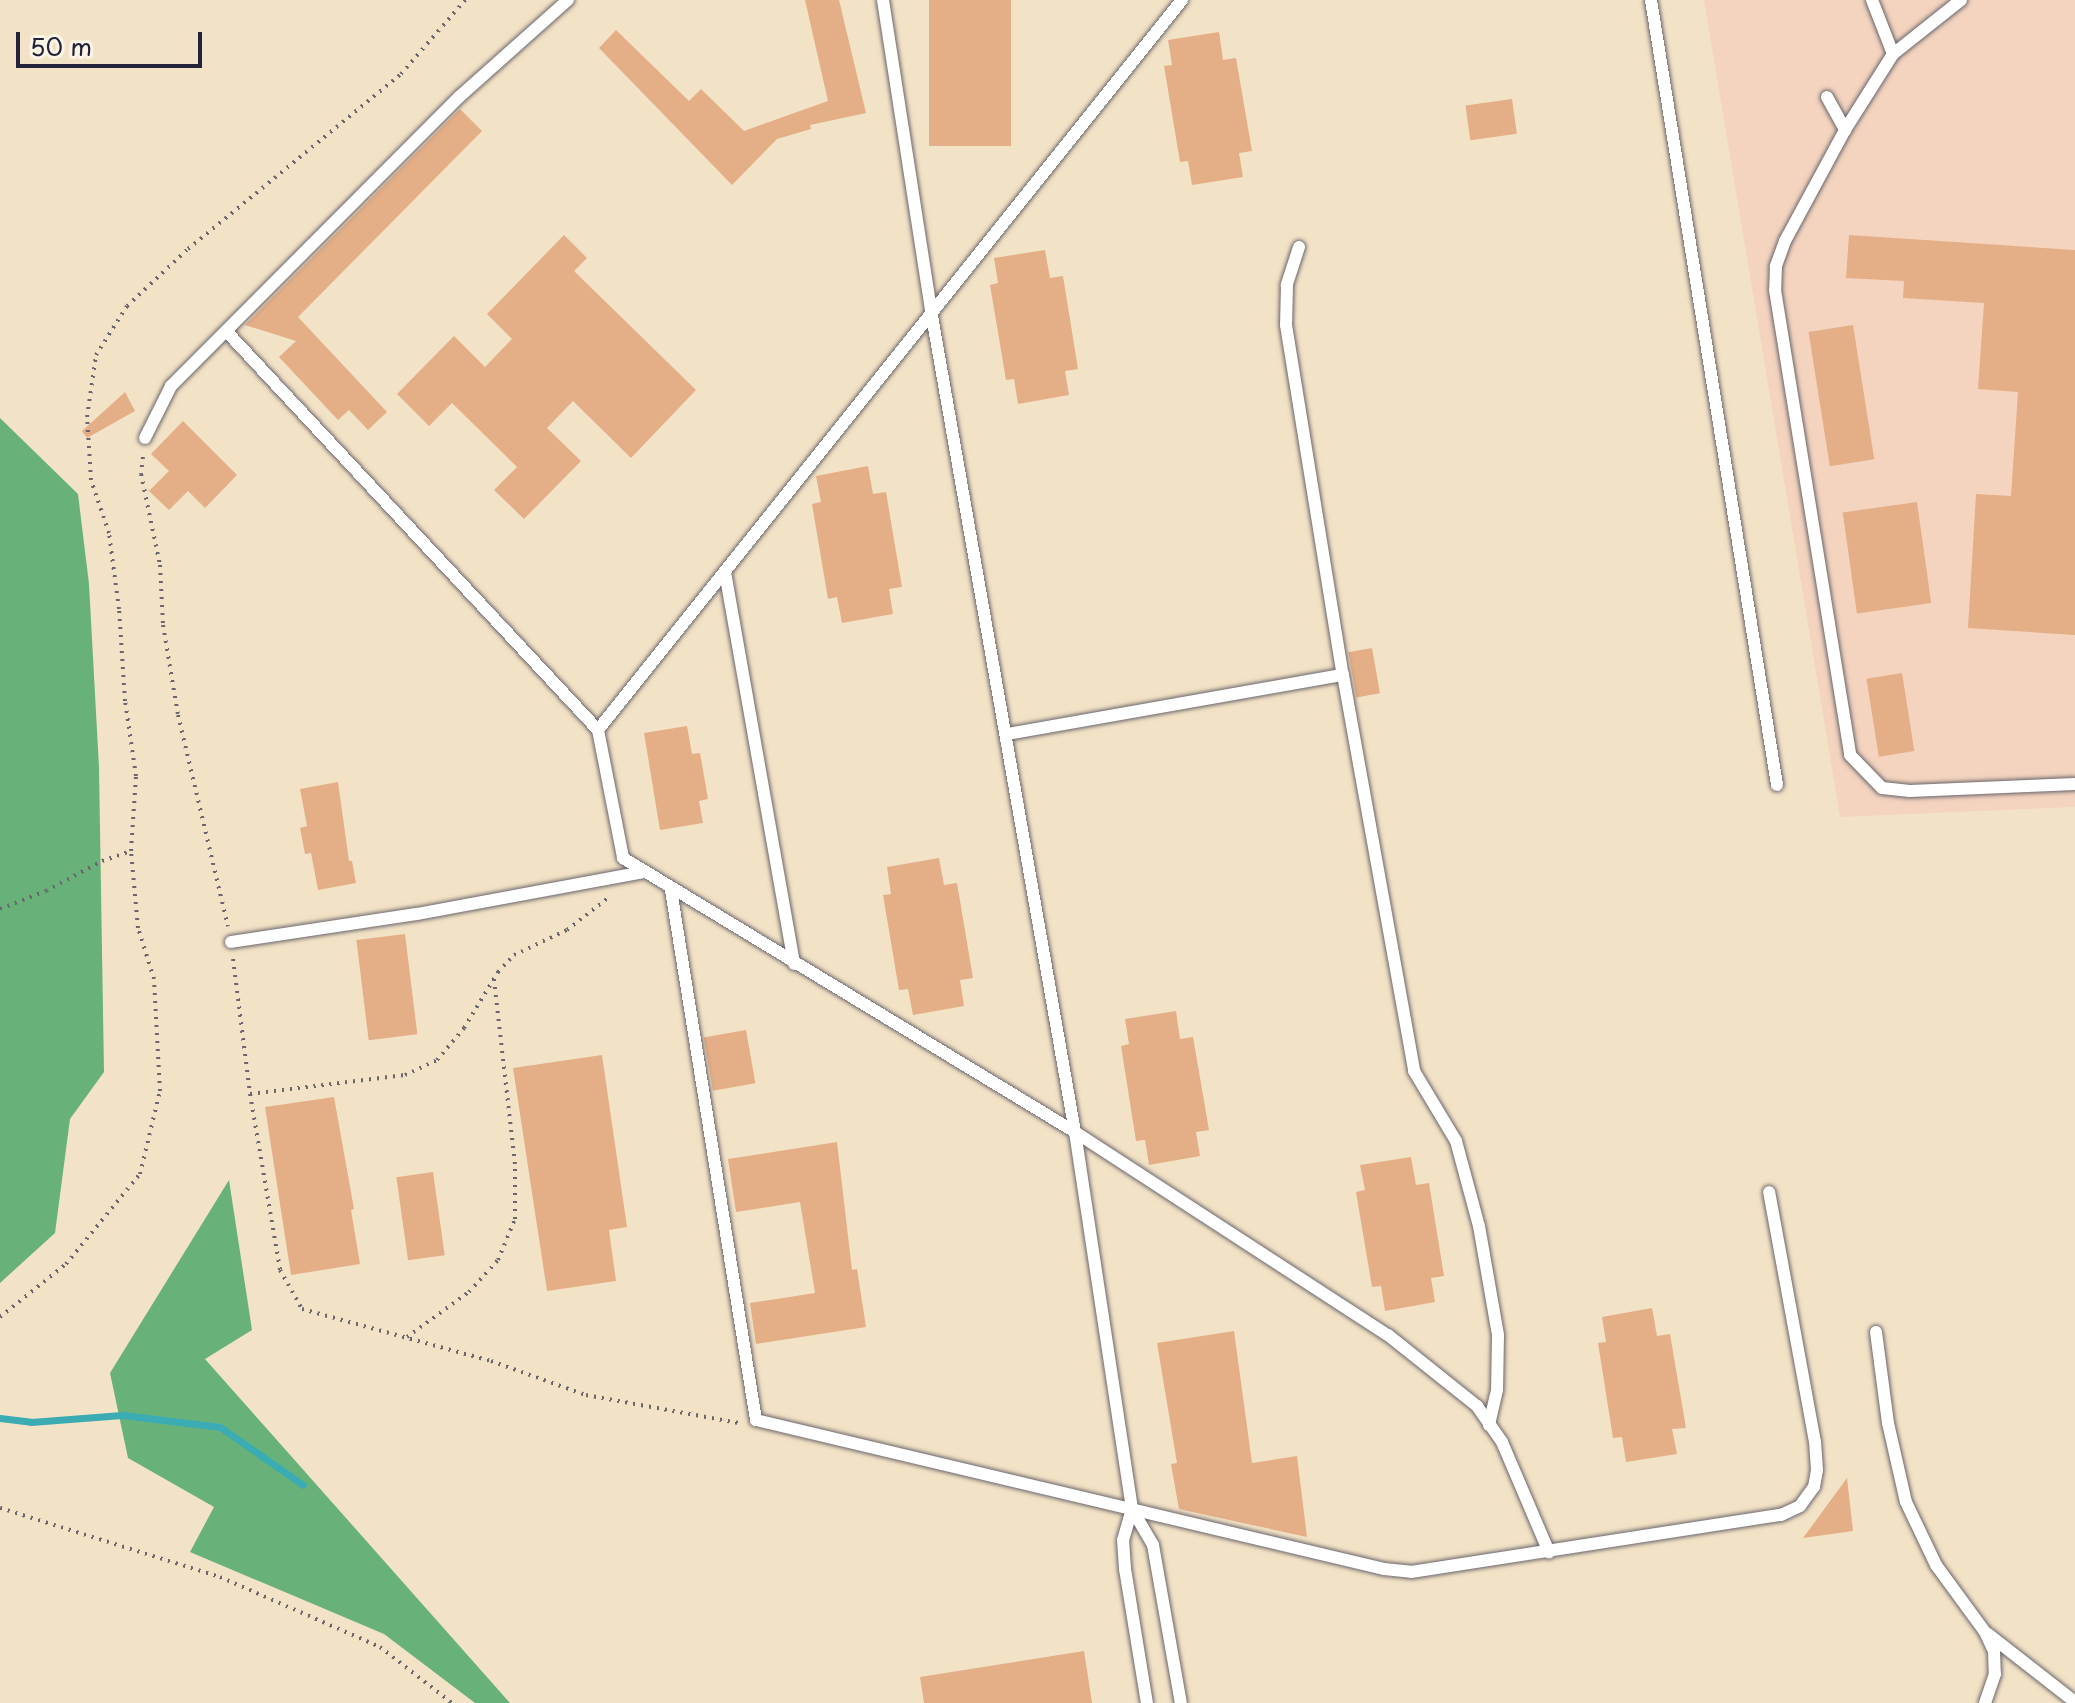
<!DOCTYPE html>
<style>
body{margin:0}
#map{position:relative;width:2075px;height:1703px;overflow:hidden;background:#f3e3c6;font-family:"Playpen Sans",sans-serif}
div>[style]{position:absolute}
.built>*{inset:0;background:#f4d4bf}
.forest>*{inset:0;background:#68b27a}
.stream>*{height:7px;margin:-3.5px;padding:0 3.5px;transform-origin:3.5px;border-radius:3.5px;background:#3bacb4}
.building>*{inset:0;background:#e4ae87;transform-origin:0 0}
.path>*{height:4px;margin-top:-2px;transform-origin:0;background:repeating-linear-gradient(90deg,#6b666c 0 2px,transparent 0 8px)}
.roads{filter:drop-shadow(0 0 2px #6b666c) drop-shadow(0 0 2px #6b666c)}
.service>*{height:12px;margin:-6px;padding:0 6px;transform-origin:6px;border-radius:6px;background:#fff}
span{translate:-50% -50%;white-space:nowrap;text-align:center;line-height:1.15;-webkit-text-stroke:6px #fcf5e5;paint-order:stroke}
.scale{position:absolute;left:16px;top:32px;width:186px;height:36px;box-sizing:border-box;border:4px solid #22223b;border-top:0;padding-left:10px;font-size:24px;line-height:28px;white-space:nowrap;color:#22223b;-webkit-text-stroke:6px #fcf5e5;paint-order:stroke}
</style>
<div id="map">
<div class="built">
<div style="clip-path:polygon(1704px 0,2075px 0,2075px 807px,1840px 817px)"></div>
</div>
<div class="forest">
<div style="clip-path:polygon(0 418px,78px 494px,89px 584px,99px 767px,104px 1072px,70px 1119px,55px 1233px,0 1283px)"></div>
<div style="clip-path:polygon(229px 1180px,252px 1330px,205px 1359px,510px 1703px,475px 1703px,384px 1634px,190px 1552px,214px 1507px,128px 1458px,110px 1373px)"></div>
</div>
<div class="stream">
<div style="left:0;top:1418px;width:31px;rotate:7deg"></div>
<div style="left:31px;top:1422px;width:91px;rotate:-4.4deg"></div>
<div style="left:122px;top:1415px;width:99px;rotate:7deg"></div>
<div style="left:220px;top:1427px;width:101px;rotate:34.9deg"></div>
</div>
<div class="building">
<div style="clip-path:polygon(805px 0,839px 0,866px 113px,810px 125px,811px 129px,777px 139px,732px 185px,599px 48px,616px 30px,689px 101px,701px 89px,744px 131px,828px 101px)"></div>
<div style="left:929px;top:0;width:82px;height:146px"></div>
<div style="clip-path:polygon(1219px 32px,1223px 60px,1236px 58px,1252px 151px,1239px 153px,1243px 177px,1192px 185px,1188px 161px,1180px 162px,1164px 66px,1172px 65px,1168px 40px)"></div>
<div style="left:1512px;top:99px;width:35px;height:47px;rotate:82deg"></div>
<div style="clip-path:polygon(460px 109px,482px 131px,298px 317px,387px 412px,368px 430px,349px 410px,338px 420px,279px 357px,296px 341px,245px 325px)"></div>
<div style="clip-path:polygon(564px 235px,587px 258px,574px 271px,696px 390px,631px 458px,573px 401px,547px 428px,581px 461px,524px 519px,494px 490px,517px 467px,452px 403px,429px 426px,397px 394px,454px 336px,485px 367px,512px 339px,487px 314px)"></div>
<div style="clip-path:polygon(1849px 235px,2075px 250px,2075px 635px,1968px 628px,1976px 494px,2011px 496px,2018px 392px,1978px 389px,1984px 303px,1903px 298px,1904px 281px,1846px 278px)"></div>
<div style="clip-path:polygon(1045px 250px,1050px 278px,1063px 276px,1078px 369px,1065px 371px,1069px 395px,1018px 404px,1014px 379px,1006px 380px,990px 285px,998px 283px,994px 258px)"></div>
<div style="left:1853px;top:325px;width:136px;height:45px;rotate:81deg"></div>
<div style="clip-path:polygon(125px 392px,135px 411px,87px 438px,82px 431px)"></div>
<div style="clip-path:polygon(183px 421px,237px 475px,205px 508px,188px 491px,169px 510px,149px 491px,169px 471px,151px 454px)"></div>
<div style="clip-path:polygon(868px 466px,873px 494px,886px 492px,902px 587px,889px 589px,893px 614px,842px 623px,837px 597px,828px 599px,812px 504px,821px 502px,816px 476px)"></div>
<div style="left:1917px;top:502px;width:102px;height:75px;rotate:82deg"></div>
<div style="left:1372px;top:648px;width:46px;height:24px;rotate:80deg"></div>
<div style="left:1902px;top:673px;width:79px;height:36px;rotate:81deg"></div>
<div style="clip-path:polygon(687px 726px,692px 754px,700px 753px,708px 799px,699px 801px,703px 823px,660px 830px,644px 733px)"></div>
<div style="clip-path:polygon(338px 782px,349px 861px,352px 861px,356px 883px,318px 890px,311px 853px,305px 854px,300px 828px,307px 826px,300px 789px)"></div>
<div style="clip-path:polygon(939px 858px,944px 885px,957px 883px,973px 978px,960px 980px,964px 1006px,913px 1015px,908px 989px,899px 990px,883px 895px,891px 894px,887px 867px)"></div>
<div style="left:405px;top:934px;width:101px;height:49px;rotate:83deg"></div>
<div style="clip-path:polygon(1176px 1011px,1180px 1039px,1193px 1037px,1209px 1130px,1196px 1132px,1200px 1156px,1149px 1165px,1145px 1140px,1136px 1141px,1121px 1046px,1129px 1044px,1125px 1019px)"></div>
<div style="left:746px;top:1030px;width:54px;height:43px;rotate:80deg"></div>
<div style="clip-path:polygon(602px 1055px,627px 1227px,609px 1230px,616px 1281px,547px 1291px,513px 1068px)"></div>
<div style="clip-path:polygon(334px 1097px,354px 1209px,351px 1210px,360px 1264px,291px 1275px,265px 1107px)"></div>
<div style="clip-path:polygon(837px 1142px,852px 1270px,857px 1269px,866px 1327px,756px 1344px,750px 1303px,815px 1293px,800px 1202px,736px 1212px,728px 1159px)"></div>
<div style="clip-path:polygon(1411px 1157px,1416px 1185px,1429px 1183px,1444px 1276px,1431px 1278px,1435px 1302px,1385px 1311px,1381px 1286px,1372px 1287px,1356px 1192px,1365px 1190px,1360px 1165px)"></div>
<div style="left:433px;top:1172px;width:84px;height:37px;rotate:82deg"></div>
<div style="clip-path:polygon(1652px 1308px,1657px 1336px,1670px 1334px,1686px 1428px,1672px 1429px,1677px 1454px,1626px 1462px,1622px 1437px,1613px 1438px,1598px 1343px,1606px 1342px,1602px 1317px)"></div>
<div style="clip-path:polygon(1234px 1331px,1252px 1463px,1297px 1456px,1307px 1537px,1179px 1509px,1171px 1464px,1177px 1463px,1157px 1343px)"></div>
<div style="clip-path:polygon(1847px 1478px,1853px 1531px,1803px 1538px)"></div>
<div style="clip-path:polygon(1084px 1651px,1092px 1703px,924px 1703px,920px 1677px)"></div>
</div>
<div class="path">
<div style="left:143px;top:457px;width:17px;rotate:97deg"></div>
<div style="left:141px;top:474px;width:93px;rotate:78.2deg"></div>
<div style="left:160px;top:565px;width:60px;rotate:87.1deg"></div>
<div style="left:163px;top:625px;width:91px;rotate:80.5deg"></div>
<div style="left:178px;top:715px;width:217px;rotate:76.7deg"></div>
<div style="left:0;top:909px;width:49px;rotate:-21.4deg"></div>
<div style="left:46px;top:891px;width:64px;rotate:-28.2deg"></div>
<div style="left:102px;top:861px;width:31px;rotate:-19deg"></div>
<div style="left:233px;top:959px;width:136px;rotate:82.8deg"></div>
<div style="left:250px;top:1094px;width:179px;rotate:80.3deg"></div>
<div style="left:280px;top:1270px;width:45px;rotate:60.6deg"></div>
<div style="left:302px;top:1309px;width:196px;rotate:15.4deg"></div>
<div style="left:491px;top:1361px;width:101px;rotate:19.7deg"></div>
<div style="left:586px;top:1395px;width:155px;rotate:10.4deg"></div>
<div style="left:250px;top:1094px;width:156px;rotate:-7deg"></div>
<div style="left:405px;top:1075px;width:35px;rotate:-25deg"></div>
<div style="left:437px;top:1060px;width:42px;rotate:-49.8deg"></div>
<div style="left:464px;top:1028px;width:66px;rotate:-58.7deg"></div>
<div style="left:498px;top:972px;width:23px;rotate:-47deg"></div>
<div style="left:514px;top:955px;width:59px;rotate:-25.3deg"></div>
<div style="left:567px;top:930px;width:52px;rotate:-38deg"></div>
<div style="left:0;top:1317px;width:85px;rotate:-38.8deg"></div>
<div style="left:66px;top:1264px;width:117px;rotate:-50.6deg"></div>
<div style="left:140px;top:1174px;width:85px;rotate:-76.5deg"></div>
<div style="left:160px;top:1091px;width:112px;rotate:-93.1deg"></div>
<div style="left:154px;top:979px;width:53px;rotate:-107.4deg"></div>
<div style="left:138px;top:928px;width:77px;rotate:-95.2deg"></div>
<div style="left:131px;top:851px;width:75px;rotate:-86.2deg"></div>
<div style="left:136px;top:776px;width:76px;rotate:-98.3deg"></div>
<div style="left:125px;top:701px;width:92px;rotate:-93.7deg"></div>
<div style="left:119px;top:609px;width:77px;rotate:-97.5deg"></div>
<div style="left:109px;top:533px;width:56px;rotate:-108.8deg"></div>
<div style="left:91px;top:480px;width:63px;rotate:-93.6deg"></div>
<div style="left:87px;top:417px;width:63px;rotate:-81.7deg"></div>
<div style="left:96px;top:355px;width:58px;rotate:-57.7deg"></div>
<div style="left:127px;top:306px;width:83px;rotate:-43.1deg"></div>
<div style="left:188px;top:249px;width:276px;rotate:-39.4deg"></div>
<div style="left:401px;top:74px;width:98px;rotate:-49.1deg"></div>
<div style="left:407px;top:1337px;width:77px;rotate:-36deg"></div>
<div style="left:469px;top:1292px;width:43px;rotate:-47.8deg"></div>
<div style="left:498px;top:1260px;width:44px;rotate:-67.5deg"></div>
<div style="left:515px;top:1219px;width:55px;rotate:-90deg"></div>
<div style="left:515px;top:1164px;width:186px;rotate:-96.5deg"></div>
<div style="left:0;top:1508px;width:231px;rotate:17.4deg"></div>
<div style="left:220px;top:1577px;width:175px;rotate:23.6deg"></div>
<div style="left:380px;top:1647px;width:91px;rotate:37.9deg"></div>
</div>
<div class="roads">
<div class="service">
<div style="left:883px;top:0;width:320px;rotate:81.2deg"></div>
<div style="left:932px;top:316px;width:828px;rotate:80.06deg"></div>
<div style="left:1075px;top:1132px;width:381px;rotate:81.4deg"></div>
<div style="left:1132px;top:1509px;width:42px;rotate:59.7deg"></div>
<div style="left:1153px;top:1545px;width:160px;rotate:80deg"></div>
<div style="left:1651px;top:0;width:795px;rotate:80.88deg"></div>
<div style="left:1872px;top:0;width:58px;rotate:68.7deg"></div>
<div style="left:1961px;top:0;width:87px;rotate:141.5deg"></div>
<div style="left:1893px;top:54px;width:90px;rotate:122.3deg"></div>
<div style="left:1845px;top:130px;width:126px;rotate:118.4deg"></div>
<div style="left:1785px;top:241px;width:27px;rotate:110deg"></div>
<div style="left:1776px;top:266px;width:24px;rotate:92deg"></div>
<div style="left:1775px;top:290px;width:471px;rotate:80.8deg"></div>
<div style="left:1850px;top:755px;width:46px;rotate:45.9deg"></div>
<div style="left:1882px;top:788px;width:28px;rotate:6deg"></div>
<div style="left:1910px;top:791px;width:165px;rotate:-2.4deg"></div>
<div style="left:1827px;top:97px;width:38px;rotate:61deg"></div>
<div style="left:1299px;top:247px;width:40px;rotate:108deg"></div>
<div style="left:1287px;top:285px;width:40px;rotate:91.4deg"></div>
<div style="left:1286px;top:325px;width:355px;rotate:80.8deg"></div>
<div style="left:1343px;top:675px;width:402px;rotate:79.8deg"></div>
<div style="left:1414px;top:1071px;width:82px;rotate:59deg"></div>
<div style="left:1456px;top:1141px;width:88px;rotate:74.9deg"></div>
<div style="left:1479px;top:1226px;width:111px;rotate:80.1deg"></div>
<div style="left:1498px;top:1335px;width:55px;rotate:91deg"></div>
<div style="left:1497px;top:1390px;width:36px;rotate:103deg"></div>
<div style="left:227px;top:332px;width:544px;rotate:47.01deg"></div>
<div style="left:598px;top:730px;width:130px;rotate:78.9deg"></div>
<div style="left:623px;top:858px;width:529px;rotate:31.22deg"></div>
<div style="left:1075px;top:1132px;width:373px;rotate:33deg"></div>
<div style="left:1388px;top:1335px;width:114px;rotate:38.6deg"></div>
<div style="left:1477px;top:1406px;width:44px;rotate:55.2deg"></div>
<div style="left:1502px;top:1442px;width:120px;rotate:66.9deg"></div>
<div style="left:145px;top:438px;width:58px;rotate:-63.4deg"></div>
<div style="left:171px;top:386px;width:408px;rotate:-45.1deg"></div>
<div style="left:459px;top:97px;width:146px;rotate:-41.7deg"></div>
<div style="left:725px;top:572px;width:398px;rotate:80deg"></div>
<div style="left:598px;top:730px;width:935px;rotate:-51.34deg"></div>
<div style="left:1007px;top:734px;width:341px;rotate:-10deg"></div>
<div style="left:671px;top:890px;width:537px;rotate:80.89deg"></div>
<div style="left:756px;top:1420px;width:645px;rotate:13.35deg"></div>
<div style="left:1384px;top:1569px;width:27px;rotate:6deg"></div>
<div style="left:1411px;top:1572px;width:374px;rotate:-8.8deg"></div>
<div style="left:1781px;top:1515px;width:21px;rotate:-25deg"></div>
<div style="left:1800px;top:1506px;width:24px;rotate:-54deg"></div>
<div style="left:1814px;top:1487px;width:17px;rotate:-80deg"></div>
<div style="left:1817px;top:1470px;width:28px;rotate:-94deg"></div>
<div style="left:1815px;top:1442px;width:254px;rotate:-100.4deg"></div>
<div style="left:231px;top:942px;width:188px;rotate:-8.6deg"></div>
<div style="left:417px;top:914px;width:230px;rotate:-10.5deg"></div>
<div style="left:1876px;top:1332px;width:92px;rotate:82.5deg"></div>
<div style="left:1888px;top:1423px;width:81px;rotate:77.2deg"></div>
<div style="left:1906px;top:1502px;width:70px;rotate:64.5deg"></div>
<div style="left:1936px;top:1565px;width:83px;rotate:53.8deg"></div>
<div style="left:1985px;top:1632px;width:21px;rotate:65deg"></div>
<div style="left:1994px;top:1651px;width:23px;rotate:88deg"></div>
<div style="left:1995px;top:1674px;width:31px;rotate:109deg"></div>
<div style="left:1132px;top:1509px;width:32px;rotate:106deg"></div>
<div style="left:1123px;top:1540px;width:29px;rotate:86deg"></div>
<div style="left:1125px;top:1569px;width:136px;rotate:80.7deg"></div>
<div style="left:1988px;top:1634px;width:110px;rotate:38deg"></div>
</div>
</div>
<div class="scale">50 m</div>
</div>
